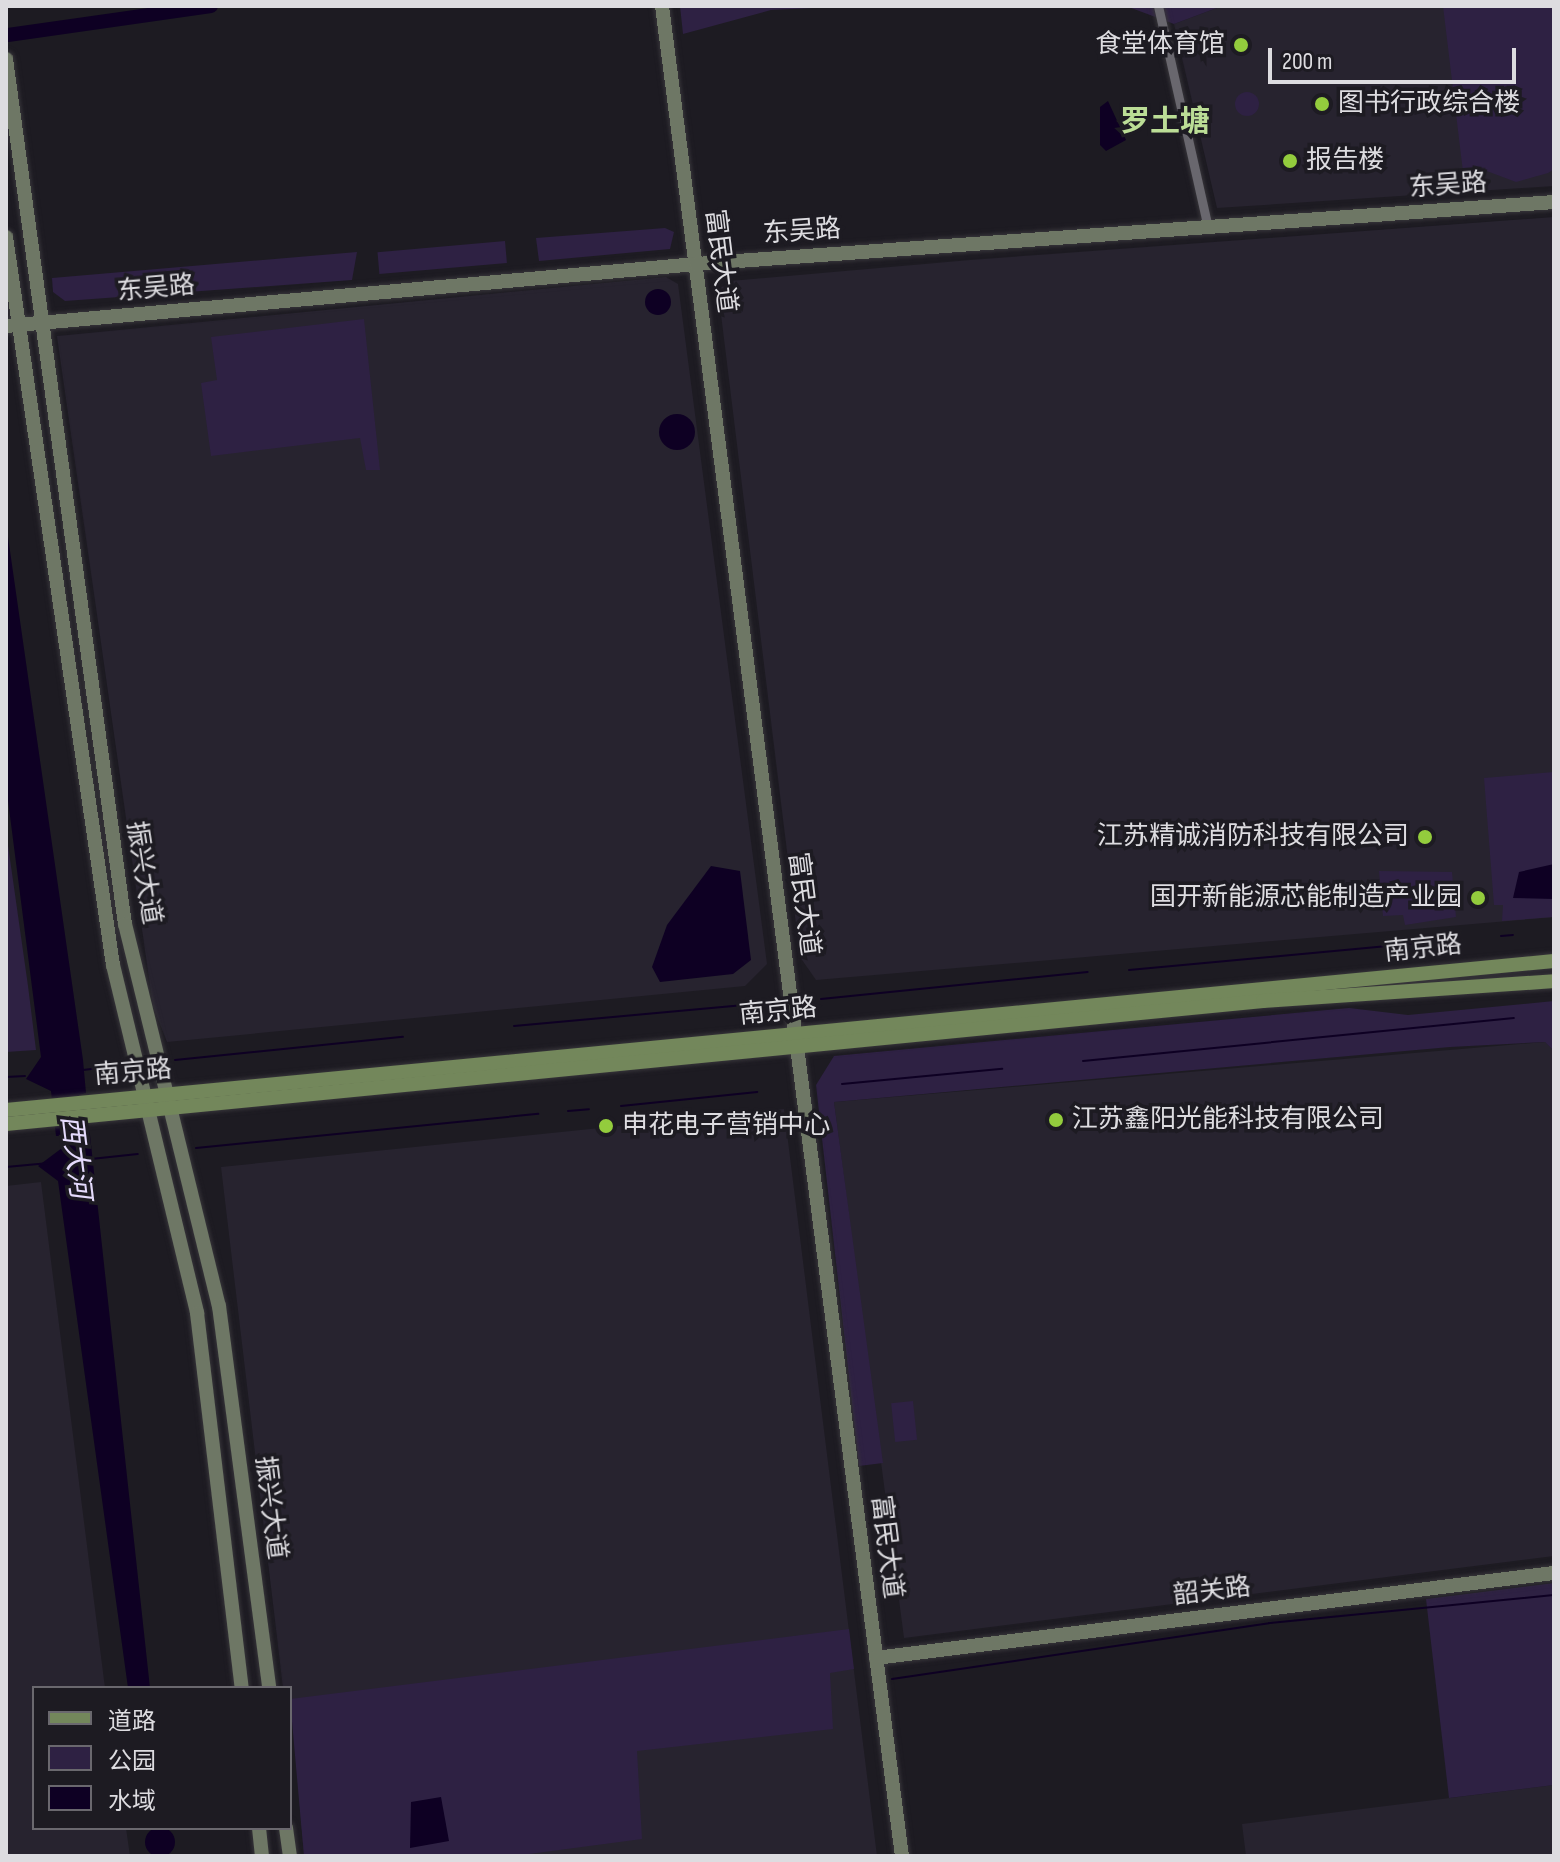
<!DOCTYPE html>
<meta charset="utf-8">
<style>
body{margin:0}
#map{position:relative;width:1560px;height:1862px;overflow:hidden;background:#1d1b22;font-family:"Sofia Sans Condensed","Noto Sans SC",sans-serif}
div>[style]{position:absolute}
.built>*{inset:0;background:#27232f}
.green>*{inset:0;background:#2e2143;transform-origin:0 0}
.round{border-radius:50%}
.water>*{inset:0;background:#0e0023}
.stream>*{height:2px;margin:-1px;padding:0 1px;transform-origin:1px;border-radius:1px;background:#0e0023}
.river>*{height:14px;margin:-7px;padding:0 7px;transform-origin:7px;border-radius:7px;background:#0e0023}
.roads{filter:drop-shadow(0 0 2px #37353a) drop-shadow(0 0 2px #37353a)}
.street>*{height:9px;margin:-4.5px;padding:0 4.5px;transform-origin:4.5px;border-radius:4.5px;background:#69676e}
.secondary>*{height:14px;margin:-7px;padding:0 7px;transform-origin:7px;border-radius:7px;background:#6e7765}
.primary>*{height:14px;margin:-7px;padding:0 7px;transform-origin:7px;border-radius:7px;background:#73875b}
.dots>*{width:22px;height:22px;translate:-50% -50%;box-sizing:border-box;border:4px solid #1d1b22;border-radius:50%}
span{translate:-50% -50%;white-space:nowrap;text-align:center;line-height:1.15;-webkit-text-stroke:7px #1d1b22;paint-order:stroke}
.poi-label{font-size:26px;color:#dddce0}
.right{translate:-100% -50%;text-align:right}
.left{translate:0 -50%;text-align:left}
.street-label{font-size:26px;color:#dddce0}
.water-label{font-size:28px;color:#e5dbfc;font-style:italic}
.quarter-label{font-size:30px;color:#bbdd96;font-weight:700}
.frame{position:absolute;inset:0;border:8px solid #dddce0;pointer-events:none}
.legend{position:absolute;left:32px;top:1686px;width:260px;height:144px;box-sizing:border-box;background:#1d1b22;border:2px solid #6a686e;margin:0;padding:10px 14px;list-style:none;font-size:24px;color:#dddce0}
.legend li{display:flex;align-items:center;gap:16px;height:40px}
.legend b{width:40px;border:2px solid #6a686e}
.scale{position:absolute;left:1268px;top:48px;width:248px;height:36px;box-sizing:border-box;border:4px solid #dddce0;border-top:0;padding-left:10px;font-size:24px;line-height:28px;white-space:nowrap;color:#dddce0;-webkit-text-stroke:6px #1d1b22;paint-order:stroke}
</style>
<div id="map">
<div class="built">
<div style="clip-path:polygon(1222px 6px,1554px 6px,1554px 186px,1217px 208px,1174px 24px)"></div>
<div style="clip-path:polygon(1554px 217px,1554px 917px,816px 980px,800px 957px,718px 290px,730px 281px,970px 260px)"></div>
<div style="clip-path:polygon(666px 277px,678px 284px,767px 964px,745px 986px,167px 1042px,153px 1006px,57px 336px)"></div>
<div style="clip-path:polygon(1545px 1042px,1554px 1051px,1554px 1556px,904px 1638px,834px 1102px)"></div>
<div style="clip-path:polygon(784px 1109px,877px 1856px,304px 1856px,290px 1688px,283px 1688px,221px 1167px)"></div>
<div style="clip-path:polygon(41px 1182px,105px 1688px,34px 1688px,34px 1828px,126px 1828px,130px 1856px,6px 1856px,6px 1186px)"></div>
<div style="clip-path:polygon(1554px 1785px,1554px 1856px,1246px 1856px,1242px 1824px)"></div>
</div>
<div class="green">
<div style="clip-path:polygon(680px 6px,855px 6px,771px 10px,683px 34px)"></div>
<div style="clip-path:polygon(1126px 6px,1222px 6px,1174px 24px)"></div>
<div style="clip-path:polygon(1443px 6px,1554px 6px,1554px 169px,1548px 173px,1516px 182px,1476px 167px,1463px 172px)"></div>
<div class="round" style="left:1235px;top:92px;width:24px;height:24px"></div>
<div style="clip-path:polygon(665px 228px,674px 232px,670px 249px,539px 261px,536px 238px)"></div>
<div style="left:505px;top:241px;width:22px;height:128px;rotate:85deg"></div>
<div style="clip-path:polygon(357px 252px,352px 280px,65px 301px,53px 292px,52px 278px)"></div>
<div style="clip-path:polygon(364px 319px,380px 470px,366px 470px,360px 438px,211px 456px,201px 383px,217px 380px,211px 337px)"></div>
<div style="clip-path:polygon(1554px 772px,1554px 917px,1502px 921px,1503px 905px,1494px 905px,1484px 778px)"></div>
<div style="clip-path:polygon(6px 831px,28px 986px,36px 1050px,6px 1052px)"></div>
<div style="clip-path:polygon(1379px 871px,1452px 872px,1456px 917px,1405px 925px,1403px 915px,1383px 916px)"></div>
<div style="clip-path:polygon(1554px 1001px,1554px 1051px,1545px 1042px,1450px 1047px,834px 1102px,883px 1463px,859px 1466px,816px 1085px,834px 1056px,1349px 1008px,1408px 1015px)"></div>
<div style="left:913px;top:1401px;width:39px;height:22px;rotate:84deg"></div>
<div style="clip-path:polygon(1554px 1583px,1554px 1785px,1449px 1798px,1426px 1599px)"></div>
<div style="clip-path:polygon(849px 1629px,854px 1669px,830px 1673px,833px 1729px,637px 1751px,642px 1839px,514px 1856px,304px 1856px,290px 1699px)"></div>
</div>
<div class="water">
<div style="clip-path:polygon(1108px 101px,1126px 140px,1106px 151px,1100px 145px,1100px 107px)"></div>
<div class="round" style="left:645px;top:289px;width:26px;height:26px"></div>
<div class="round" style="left:659px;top:414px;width:36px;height:36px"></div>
<div style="clip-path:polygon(6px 523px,83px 1060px,86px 1093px,79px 1095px,90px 1135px,150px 1688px,128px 1688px,58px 1181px,38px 1166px,78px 1136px,56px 1136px,51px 1091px,26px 1079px,41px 1057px,6px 785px)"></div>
<div style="clip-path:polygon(1554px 864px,1554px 899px,1513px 898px,1519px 872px)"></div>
<div style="clip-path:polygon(711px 866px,740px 871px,751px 960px,733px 974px,660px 982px,652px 967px,667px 925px)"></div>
<div style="clip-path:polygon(441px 1797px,449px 1841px,410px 1848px,411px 1802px)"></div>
<div class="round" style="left:145px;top:1827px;width:30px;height:30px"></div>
</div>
<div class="stream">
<div style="left:1501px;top:936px;width:12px;rotate:-5deg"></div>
<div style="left:1129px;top:970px;width:316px;rotate:-5.3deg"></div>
<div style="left:821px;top:999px;width:268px;rotate:-5.8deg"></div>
<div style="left:514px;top:1026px;width:231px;rotate:-5.2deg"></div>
<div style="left:175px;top:1060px;width:229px;rotate:-5.8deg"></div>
<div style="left:1083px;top:1061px;width:433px;rotate:-5.7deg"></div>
<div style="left:83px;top:1070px;width:35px;rotate:-7deg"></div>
<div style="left:6px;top:1077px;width:19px;rotate:-3deg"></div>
<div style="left:842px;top:1084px;width:161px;rotate:-5.4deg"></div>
<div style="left:621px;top:1106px;width:137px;rotate:-5.9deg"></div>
<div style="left:568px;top:1111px;width:21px;rotate:-5deg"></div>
<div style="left:196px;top:1148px;width:344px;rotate:-5.7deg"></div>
<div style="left:91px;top:1159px;width:47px;rotate:-6.1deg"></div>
<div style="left:6px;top:1167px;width:43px;rotate:-5.3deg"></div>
<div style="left:892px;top:1679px;width:381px;rotate:-8.4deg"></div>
<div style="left:1269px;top:1623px;width:286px;rotate:-5.6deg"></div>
</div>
<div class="river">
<div style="left:8px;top:35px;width:205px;rotate:-8.1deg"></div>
</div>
<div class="roads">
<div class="street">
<div style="left:1158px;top:6px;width:227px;rotate:77.3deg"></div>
</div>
<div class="secondary">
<div style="left:662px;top:6px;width:1866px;rotate:82.61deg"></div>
<div style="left:6px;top:59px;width:873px;rotate:82.17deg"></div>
<div style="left:125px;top:924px;width:393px;rotate:76.2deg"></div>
<div style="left:219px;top:1306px;width:385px;rotate:82.5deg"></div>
<div style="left:6px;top:237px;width:736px;rotate:81.64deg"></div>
<div style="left:113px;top:965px;width:358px;rotate:76.4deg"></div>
<div style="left:197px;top:1313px;width:378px;rotate:83.2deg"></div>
<div style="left:6px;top:326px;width:693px;rotate:-5.13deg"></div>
<div style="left:696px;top:264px;width:860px;rotate:-4.13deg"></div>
<div style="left:876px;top:1658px;width:683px;rotate:-7.15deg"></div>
<div style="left:259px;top:1828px;width:28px;rotate:84deg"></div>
<div style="left:286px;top:1828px;width:28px;rotate:82deg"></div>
</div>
<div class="primary">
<div style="left:6px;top:1110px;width:1555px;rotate:-5.5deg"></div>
<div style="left:6px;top:1124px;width:1263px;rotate:-5.59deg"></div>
<div style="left:1263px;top:1001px;width:292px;rotate:-3.9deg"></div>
</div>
</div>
<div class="dots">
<div style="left:1241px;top:45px;background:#93cc3d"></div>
<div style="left:1322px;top:104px;background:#93cc3d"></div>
<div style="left:1290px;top:161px;background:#93cc3d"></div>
<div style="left:1425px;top:837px;background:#93cc3d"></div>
<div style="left:1478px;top:898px;background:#93cc3d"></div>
<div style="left:1056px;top:1120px;background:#93cc3d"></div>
<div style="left:606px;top:1126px;background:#93cc3d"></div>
</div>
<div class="poi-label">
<span class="right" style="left:1225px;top:45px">食堂体育馆</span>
<span class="left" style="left:1338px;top:104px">图书行政综合楼</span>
<span class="left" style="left:1306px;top:161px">报告楼</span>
<span class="right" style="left:1409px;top:837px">江苏精诚消防科技有限公司</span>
<span class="right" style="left:1462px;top:898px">国开新能源芯能制造产业园</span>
<span class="left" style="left:1072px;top:1120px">江苏鑫阳光能科技有限公司</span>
<span class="left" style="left:622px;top:1126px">申花电子营销中心</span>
</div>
<div class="street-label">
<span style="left:1448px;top:186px;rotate:-4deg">东吴路</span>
<span style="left:802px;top:232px;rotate:-4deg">东吴路</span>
<span style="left:720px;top:261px;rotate:83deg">富民大道</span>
<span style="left:156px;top:289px;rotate:-5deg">东吴路</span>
<span style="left:143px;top:873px;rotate:81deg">振兴大道</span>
<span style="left:803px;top:904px;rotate:83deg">富民大道</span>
<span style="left:1423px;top:949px;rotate:-6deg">南京路</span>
<span style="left:778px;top:1012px;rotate:-6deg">南京路</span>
<span style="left:133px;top:1073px;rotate:-5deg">南京路</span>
<span style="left:270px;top:1508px;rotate:83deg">振兴大道</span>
<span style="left:886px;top:1547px;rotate:83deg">富民大道</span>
<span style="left:1212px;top:1592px;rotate:-7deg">韶关路</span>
</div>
<div class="water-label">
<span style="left:75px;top:1157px;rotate:83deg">西大河</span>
</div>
<div class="quarter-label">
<span style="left:1165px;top:122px">罗土塘</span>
</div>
<div class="frame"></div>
<ul class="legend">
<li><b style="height:10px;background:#73875b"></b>道路</li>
<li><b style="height:22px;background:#2e2143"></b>公园</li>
<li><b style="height:22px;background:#0e0023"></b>水域</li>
</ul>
<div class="scale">200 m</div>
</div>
